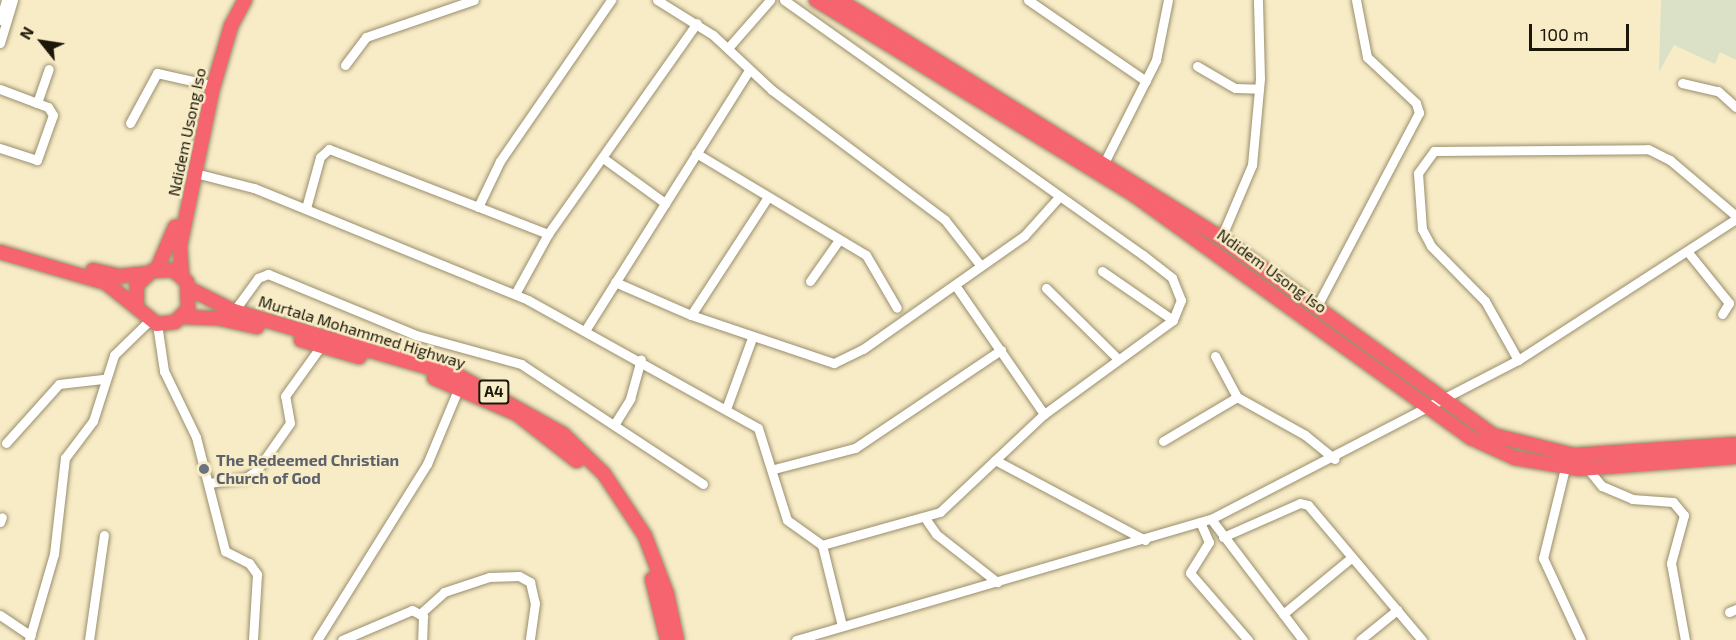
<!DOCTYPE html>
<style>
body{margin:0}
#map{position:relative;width:1736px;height:640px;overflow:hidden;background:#f8ecc7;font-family:"Exo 2",sans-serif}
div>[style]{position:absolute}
.green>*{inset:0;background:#dbe1c7}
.roads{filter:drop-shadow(0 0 2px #998e6c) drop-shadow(0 0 2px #998e6c)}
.minor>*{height:9px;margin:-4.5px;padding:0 4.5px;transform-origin:4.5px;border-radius:4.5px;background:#fff}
.highway>*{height:14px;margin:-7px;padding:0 7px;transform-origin:7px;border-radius:7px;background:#f66470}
.dots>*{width:16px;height:16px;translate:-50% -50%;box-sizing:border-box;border:3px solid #f8ecc7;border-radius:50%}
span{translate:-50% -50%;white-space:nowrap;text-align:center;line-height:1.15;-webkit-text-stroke:5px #f8ecc7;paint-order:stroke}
.shield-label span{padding:2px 4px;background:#f8ecc7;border:2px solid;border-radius:4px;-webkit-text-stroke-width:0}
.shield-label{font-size:15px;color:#1b170a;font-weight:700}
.street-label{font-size:16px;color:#1b170a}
.worship-label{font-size:16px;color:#5b616d;font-weight:700}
.left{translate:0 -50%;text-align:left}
.north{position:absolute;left:12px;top:12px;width:60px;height:60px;-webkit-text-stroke:4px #f8ecc7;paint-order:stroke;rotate:300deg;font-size:16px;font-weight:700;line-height:24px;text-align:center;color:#1b170a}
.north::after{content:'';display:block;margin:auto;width:21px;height:27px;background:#1b170a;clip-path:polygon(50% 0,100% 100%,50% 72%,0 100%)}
.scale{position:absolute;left:1529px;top:24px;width:100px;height:27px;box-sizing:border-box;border:3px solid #1b170a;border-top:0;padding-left:8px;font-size:18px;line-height:21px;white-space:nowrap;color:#1b170a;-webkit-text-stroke:4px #f8ecc7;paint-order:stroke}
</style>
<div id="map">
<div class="green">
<div style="clip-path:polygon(1661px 0,1736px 0,1736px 60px,1720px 52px,1715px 64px,1674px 45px,1659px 72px)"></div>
</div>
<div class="roads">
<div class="minor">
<div style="left:657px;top:0;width:66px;rotate:32deg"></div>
<div style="left:713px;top:35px;width:81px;rotate:43deg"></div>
<div style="left:772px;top:90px;width:216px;rotate:36.9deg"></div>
<div style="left:945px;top:220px;width:58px;rotate:52deg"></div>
<div style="left:784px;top:0;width:440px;rotate:35.4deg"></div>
<div style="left:1143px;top:255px;width:37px;rotate:38deg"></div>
<div style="left:1172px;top:278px;width:24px;rotate:68deg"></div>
<div style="left:1181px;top:300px;width:22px;rotate:112deg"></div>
<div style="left:1173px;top:320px;width:160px;rotate:143.9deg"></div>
<div style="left:1044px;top:414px;width:143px;rotate:136.7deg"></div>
<div style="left:940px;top:512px;width:123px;rotate:164.4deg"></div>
<div style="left:1028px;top:0;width:143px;rotate:34.5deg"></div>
<div style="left:0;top:20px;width:21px;rotate:-73deg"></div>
<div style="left:0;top:43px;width:45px;rotate:-73.2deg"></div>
<div style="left:728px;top:48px;width:64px;rotate:-48.8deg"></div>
<div style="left:345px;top:65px;width:35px;rotate:-53deg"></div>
<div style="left:366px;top:37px;width:114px;rotate:-18.9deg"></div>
<div style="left:1197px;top:66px;width:44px;rotate:30.1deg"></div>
<div style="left:1235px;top:88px;width:24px;rotate:2deg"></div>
<div style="left:1682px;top:83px;width:37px;rotate:13deg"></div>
<div style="left:1718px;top:91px;width:24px;rotate:42deg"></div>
<div style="left:0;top:89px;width:51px;rotate:20.6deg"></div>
<div style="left:48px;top:107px;width:9px;rotate:58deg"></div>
<div style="left:53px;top:115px;width:48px;rotate:109.6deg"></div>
<div style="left:37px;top:160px;width:39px;rotate:-162deg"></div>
<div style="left:37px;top:103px;width:36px;rotate:-71deg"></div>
<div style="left:130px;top:123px;width:57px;rotate:-61.6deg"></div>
<div style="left:157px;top:73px;width:50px;rotate:12.7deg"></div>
<div style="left:696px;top:153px;width:198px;rotate:31deg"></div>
<div style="left:866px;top:255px;width:61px;rotate:59.7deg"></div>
<div style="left:603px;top:158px;width:77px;rotate:36deg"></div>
<div style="left:1104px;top:163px;width:115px;rotate:-63.2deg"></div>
<div style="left:1156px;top:60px;width:61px;rotate:-78.7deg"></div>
<div style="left:195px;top:173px;width:61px;rotate:14.3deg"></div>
<div style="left:254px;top:188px;width:296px;rotate:22.2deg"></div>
<div style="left:528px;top:300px;width:263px;rotate:29.1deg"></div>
<div style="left:758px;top:428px;width:96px;rotate:72.5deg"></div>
<div style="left:787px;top:520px;width:43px;rotate:35.5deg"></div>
<div style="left:822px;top:545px;width:83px;rotate:76.1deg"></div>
<div style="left:478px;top:207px;width:51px;rotate:-64.4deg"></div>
<div style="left:500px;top:161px;width:196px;rotate:-55.4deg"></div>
<div style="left:306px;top:208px;width:53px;rotate:-74.6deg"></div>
<div style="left:320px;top:157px;width:12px;rotate:-42deg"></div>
<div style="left:329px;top:149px;width:235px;rotate:21.2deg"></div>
<div style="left:1221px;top:238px;width:79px;rotate:-67deg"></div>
<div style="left:1252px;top:165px;width:87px;rotate:-84.7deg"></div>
<div style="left:1260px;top:78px;width:78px;rotate:-91.5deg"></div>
<div style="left:1687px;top:251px;width:67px;rotate:51.1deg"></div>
<div style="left:1729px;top:303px;width:13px;rotate:122deg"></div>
<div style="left:1102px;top:271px;width:86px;rotate:34.6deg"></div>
<div style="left:810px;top:281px;width:50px;rotate:-54.7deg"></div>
<div style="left:615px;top:282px;width:83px;rotate:23.5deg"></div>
<div style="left:691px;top:315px;width:151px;rotate:18.6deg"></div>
<div style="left:834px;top:363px;width:32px;rotate:-26deg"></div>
<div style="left:863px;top:349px;width:197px;rotate:-35.1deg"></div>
<div style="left:1024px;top:236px;width:52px;rotate:-48.1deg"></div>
<div style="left:955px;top:285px;width:157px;rotate:55.4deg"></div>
<div style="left:1046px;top:288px;width:101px;rotate:44.6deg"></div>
<div style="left:515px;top:294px;width:68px;rotate:-61.2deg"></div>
<div style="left:548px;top:234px;width:258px;rotate:-54.8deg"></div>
<div style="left:1316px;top:308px;width:221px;rotate:-62.2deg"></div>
<div style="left:1419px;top:113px;width:10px;rotate:-107deg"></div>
<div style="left:1416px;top:103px;width:67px;rotate:-136.8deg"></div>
<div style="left:1367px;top:57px;width:58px;rotate:-100.9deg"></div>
<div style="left:234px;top:311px;width:41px;rotate:-54deg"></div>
<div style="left:258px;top:278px;width:11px;rotate:-22deg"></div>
<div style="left:268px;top:274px;width:160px;rotate:22.4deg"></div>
<div style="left:416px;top:335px;width:109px;rotate:15.4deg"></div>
<div style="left:521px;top:364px;width:218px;rotate:33.4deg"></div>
<div style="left:691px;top:315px;width:141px;rotate:-56.9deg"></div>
<div style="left:157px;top:324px;width:48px;rotate:81.5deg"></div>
<div style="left:164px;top:371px;width:73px;rotate:64.1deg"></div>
<div style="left:196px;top:437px;width:118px;rotate:75.7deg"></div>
<div style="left:225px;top:551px;width:27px;rotate:27deg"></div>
<div style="left:249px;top:563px;width:14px;rotate:54deg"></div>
<div style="left:257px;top:574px;width:66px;rotate:93.5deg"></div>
<div style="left:586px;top:329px;width:306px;rotate:-57.8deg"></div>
<div style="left:1215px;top:356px;width:47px;rotate:61.8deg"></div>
<div style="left:1518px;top:360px;width:68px;rotate:-119.2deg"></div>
<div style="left:1485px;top:301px;width:77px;rotate:-134.5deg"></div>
<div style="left:1431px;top:246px;width:19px;rotate:-118deg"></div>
<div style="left:1422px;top:229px;width:56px;rotate:-94.1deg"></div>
<div style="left:1418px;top:173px;width:27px;rotate:-54deg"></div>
<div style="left:1434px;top:151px;width:214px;rotate:-0.5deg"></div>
<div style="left:1648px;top:149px;width:25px;rotate:27deg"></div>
<div style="left:1670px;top:160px;width:87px;rotate:40.3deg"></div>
<div style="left:726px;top:409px;width:76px;rotate:-69.9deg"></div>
<div style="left:614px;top:425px;width:31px;rotate:-58deg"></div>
<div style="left:630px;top:399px;width:41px;rotate:-74.6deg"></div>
<div style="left:1163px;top:441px;width:86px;rotate:-30.7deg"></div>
<div style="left:1237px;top:397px;width:78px;rotate:29.2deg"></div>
<div style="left:1305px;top:435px;width:38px;rotate:39deg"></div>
<div style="left:6px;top:443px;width:79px;rotate:-48.1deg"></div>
<div style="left:59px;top:384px;width:44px;rotate:-6.5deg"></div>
<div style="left:995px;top:460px;width:170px;rotate:28.1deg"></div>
<div style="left:1565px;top:468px;width:93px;rotate:103.7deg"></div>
<div style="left:1543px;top:558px;width:90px;rotate:65.1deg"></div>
<div style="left:774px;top:469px;width:84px;rotate:-14.5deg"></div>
<div style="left:855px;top:448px;width:176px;rotate:-33.9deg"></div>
<div style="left:1588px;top:469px;width:22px;rotate:51deg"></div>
<div style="left:1602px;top:486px;width:33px;rotate:23deg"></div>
<div style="left:1632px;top:499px;width:41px;rotate:4.2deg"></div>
<div style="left:1673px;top:502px;width:17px;rotate:50deg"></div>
<div style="left:1684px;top:515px;width:50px;rotate:105.2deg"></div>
<div style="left:1671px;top:563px;width:78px;rotate:79.7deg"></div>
<div style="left:209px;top:483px;width:37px;rotate:-8deg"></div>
<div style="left:246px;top:478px;width:14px;rotate:-36deg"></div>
<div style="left:257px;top:470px;width:57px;rotate:-54.9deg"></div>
<div style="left:290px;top:423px;width:27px;rotate:-100deg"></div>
<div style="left:285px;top:396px;width:62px;rotate:-54.2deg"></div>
<div style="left:925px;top:518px;width:19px;rotate:55deg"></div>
<div style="left:936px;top:534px;width:78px;rotate:38.2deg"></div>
<div style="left:1211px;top:519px;width:152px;rotate:52.8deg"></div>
<div style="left:0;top:522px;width:5px;rotate:-68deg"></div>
<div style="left:1200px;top:522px;width:22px;rotate:66deg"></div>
<div style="left:1209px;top:542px;width:36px;rotate:122deg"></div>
<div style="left:1190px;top:573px;width:89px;rotate:49.1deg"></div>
<div style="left:1223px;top:537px;width:84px;rotate:-23.8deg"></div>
<div style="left:1300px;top:503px;width:8px;rotate:14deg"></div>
<div style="left:1308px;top:505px;width:177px;rotate:49.8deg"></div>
<div style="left:1729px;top:612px;width:8px;rotate:-23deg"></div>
<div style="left:421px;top:613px;width:31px;rotate:-42deg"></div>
<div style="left:444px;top:592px;width:47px;rotate:-18.4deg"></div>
<div style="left:489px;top:577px;width:30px;rotate:-2deg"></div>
<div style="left:519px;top:576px;width:13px;rotate:29deg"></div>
<div style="left:530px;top:582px;width:22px;rotate:77deg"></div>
<div style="left:535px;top:603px;width:37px;rotate:98deg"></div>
<div style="left:1283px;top:614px;width:88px;rotate:-39.5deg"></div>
<div style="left:0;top:615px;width:37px;rotate:34deg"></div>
<div style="left:29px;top:640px;width:90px;rotate:-73.8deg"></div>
<div style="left:54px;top:554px;width:97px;rotate:-83.5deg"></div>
<div style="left:65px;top:458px;width:46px;rotate:-52.9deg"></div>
<div style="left:93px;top:421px;width:69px;rotate:-72.3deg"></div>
<div style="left:114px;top:355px;width:49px;rotate:-44.2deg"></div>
<div style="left:89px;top:640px;width:106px;rotate:-81.9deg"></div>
<div style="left:317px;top:640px;width:208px;rotate:-58deg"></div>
<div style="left:427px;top:464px;width:83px;rotate:-67.4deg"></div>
<div style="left:342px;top:640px;width:76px;rotate:-23.2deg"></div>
<div style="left:412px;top:610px;width:13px;rotate:29deg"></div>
<div style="left:423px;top:616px;width:24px;rotate:92deg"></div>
<div style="left:796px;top:640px;width:432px;rotate:-16.3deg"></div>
<div style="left:1211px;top:519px;width:346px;rotate:-27.4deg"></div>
<div style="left:1518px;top:360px;width:260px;rotate:-32.9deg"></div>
<div style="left:1360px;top:640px;width:48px;rotate:-39deg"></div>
</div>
<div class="highway">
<div style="left:816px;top:0;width:373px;rotate:31.5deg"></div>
<div style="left:1134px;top:195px;width:415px;rotate:35.8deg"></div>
<div style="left:1471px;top:438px;width:48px;rotate:24.4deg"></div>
<div style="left:1515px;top:458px;width:66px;rotate:9.6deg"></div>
<div style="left:1580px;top:469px;width:156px;rotate:-4.4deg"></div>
<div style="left:839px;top:0;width:450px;rotate:31.9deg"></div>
<div style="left:1221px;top:238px;width:336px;rotate:35.9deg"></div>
<div style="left:1493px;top:435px;width:83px;rotate:13.9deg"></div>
<div style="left:1574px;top:455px;width:162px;rotate:-3.9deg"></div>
<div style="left:0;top:252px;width:110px;rotate:16.3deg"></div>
<div style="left:106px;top:283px;width:65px;rotate:38.8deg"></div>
<div style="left:157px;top:324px;width:18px;rotate:-6deg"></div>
<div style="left:175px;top:322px;width:18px;rotate:-45deg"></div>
<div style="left:188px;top:309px;width:27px;rotate:-92deg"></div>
<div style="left:187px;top:282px;width:18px;rotate:-139deg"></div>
<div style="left:173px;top:270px;width:21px;rotate:177deg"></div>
<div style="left:152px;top:271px;width:21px;rotate:137deg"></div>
<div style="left:137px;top:285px;width:23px;rotate:90deg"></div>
<div style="left:157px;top:269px;width:46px;rotate:-66.8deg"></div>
<div style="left:93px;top:270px;width:28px;rotate:13deg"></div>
<div style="left:120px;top:276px;width:27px;rotate:-6deg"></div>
<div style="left:182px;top:276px;width:30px;rotate:-94deg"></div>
<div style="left:180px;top:246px;width:158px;rotate:-78.3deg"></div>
<div style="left:212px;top:91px;width:68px;rotate:-73.7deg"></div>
<div style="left:231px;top:26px;width:30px;rotate:-62deg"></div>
<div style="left:190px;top:289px;width:49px;rotate:26.6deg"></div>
<div style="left:234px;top:311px;width:236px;rotate:16.2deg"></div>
<div style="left:461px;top:377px;width:117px;rotate:29.2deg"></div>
<div style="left:563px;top:434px;width:57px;rotate:44.3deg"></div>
<div style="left:604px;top:474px;width:74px;rotate:56.5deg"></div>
<div style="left:645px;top:536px;width:62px;rotate:69.2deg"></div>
<div style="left:667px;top:594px;width:47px;rotate:77.7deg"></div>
<div style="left:182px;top:317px;width:35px;rotate:2deg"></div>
<div style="left:217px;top:318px;width:41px;rotate:12.7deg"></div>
<div style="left:301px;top:340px;width:61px;rotate:16.1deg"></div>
<div style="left:434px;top:378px;width:90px;rotate:23.4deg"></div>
<div style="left:517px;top:414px;width:76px;rotate:38.1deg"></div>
<div style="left:652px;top:579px;width:63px;rotate:76.2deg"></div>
</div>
</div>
<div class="dots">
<div style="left:204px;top:469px;background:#6b7280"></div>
</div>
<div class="shield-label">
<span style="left:494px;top:392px">A4</span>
</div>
<div class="street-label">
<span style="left:187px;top:132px;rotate:-78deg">Ndidem Usong Iso</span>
<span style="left:1272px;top:271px;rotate:36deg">Ndidem Usong Iso</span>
<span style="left:362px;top:332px;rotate:17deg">Murtala Mohammed Highway</span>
</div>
<div class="worship-label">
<span class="left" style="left:216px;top:469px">The Redeemed Christian<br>Church of God</span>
</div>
<div class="north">N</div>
<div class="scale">100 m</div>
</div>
